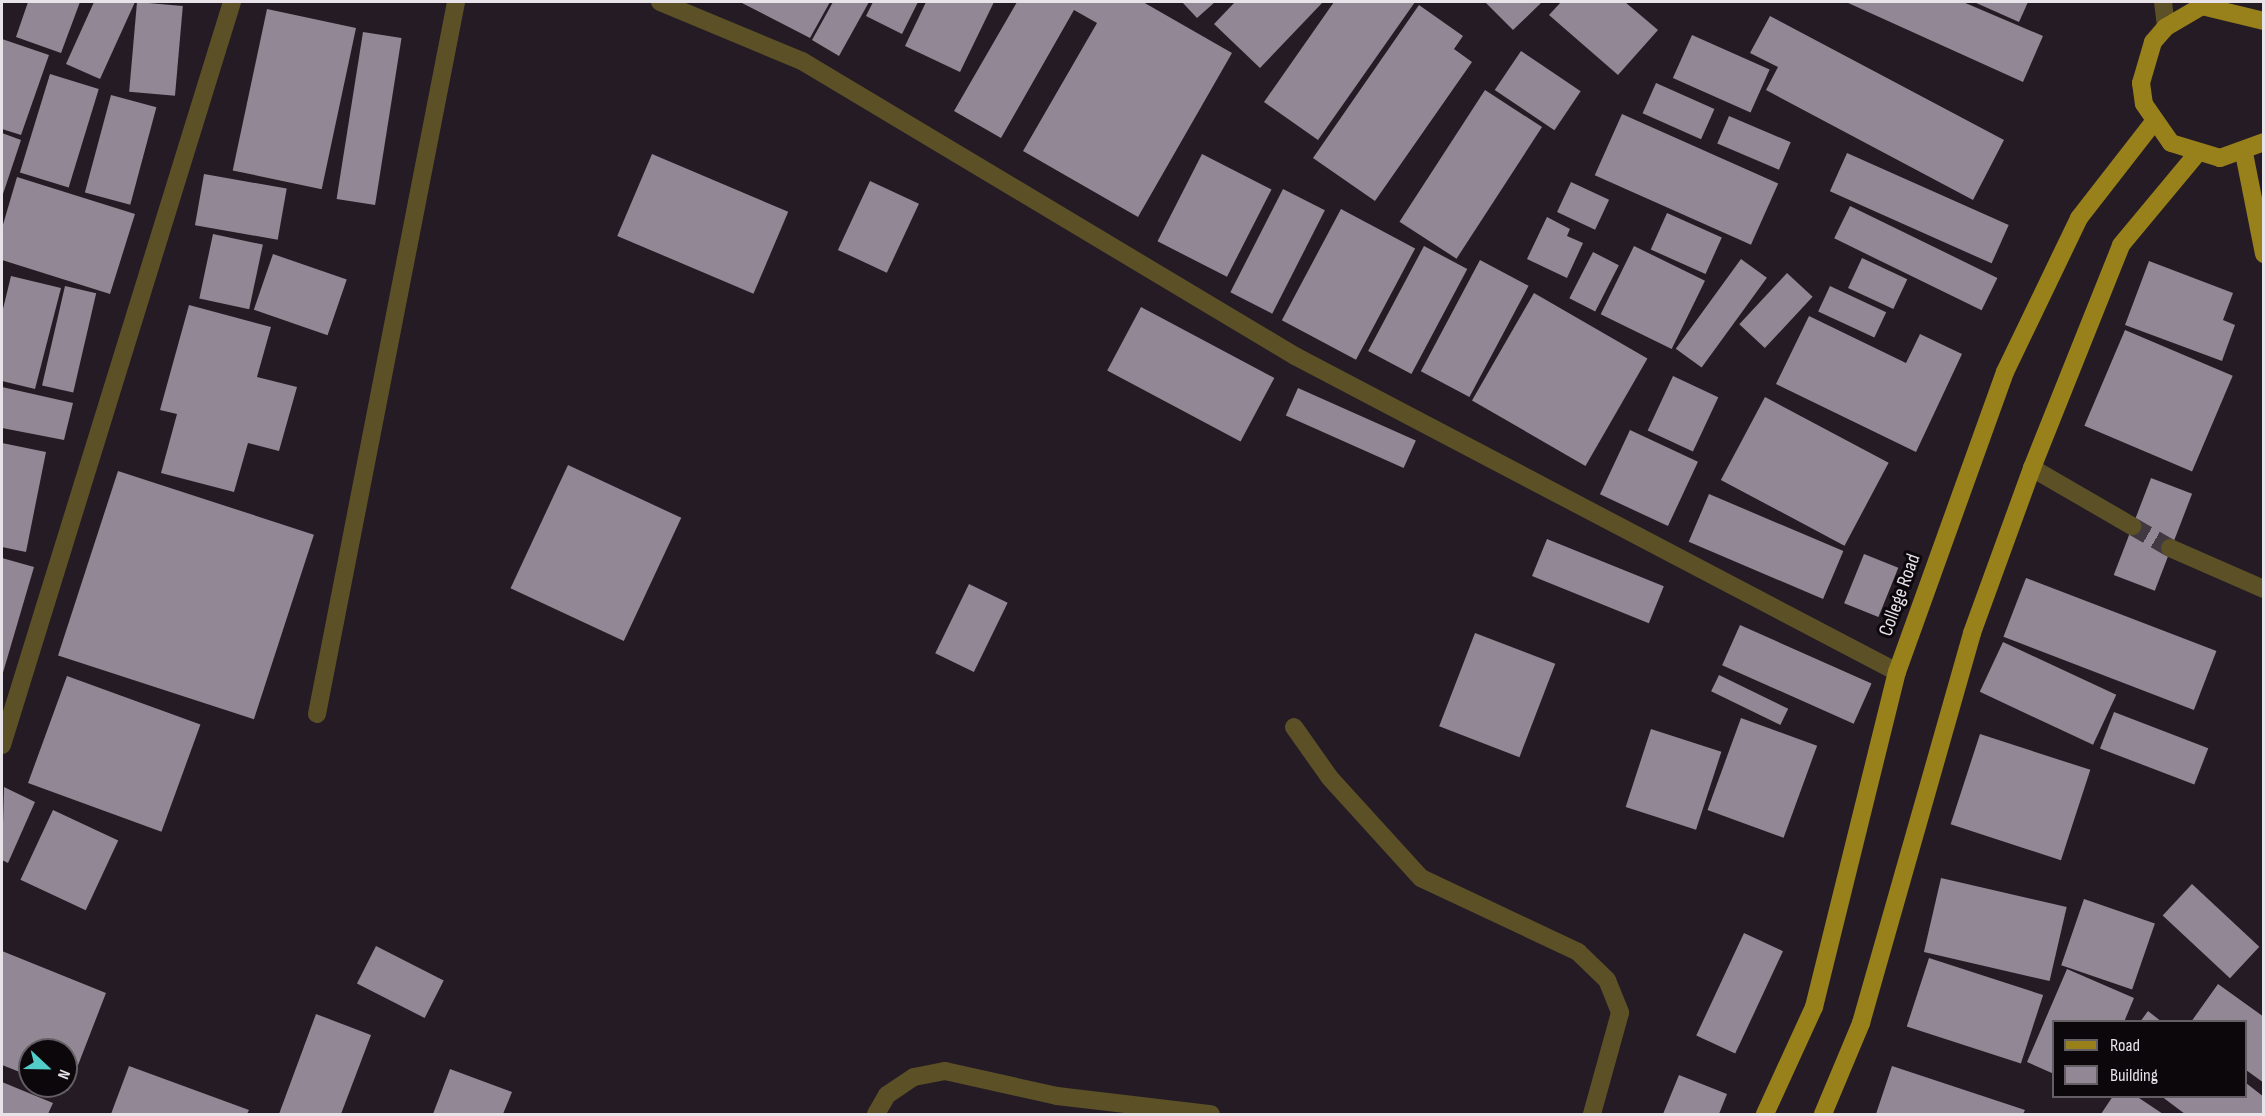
<!DOCTYPE html>
<style>
body{margin:0}
#map{position:relative;width:2265px;height:1116px;overflow:hidden;background:#241b25;font-family:"Sofia Sans Condensed",sans-serif}
div>[style]{position:absolute}
.building>*{inset:0;background:#928794;transform-origin:0 0}
.minor-tunnel>*{height:18px;margin-top:-9px;transform-origin:0;background:repeating-linear-gradient(90deg,#413942 0 18px,transparent 0 27px)}
.minor>*{height:18px;margin:-9px;padding:0 9px;transform-origin:9px;border-radius:9px;background:#5b5026}
.major>*{height:18px;margin:-9px;padding:0 9px;transform-origin:9px;border-radius:9px;background:#98801b}
span{translate:-50% -50%;white-space:nowrap;text-align:center;line-height:1.15;-webkit-text-stroke:6px #0b070b;paint-order:stroke}
.street-label{font-size:20px;color:#e8e2e9}
.frame{position:absolute;inset:0;border:3px solid #e8e2e9;pointer-events:none}
.legend{position:absolute;left:2052px;top:1020px;width:195px;height:78px;box-sizing:border-box;background:#0b070b;border:2px solid #635f64;margin:0;padding:8px 10px;list-style:none;font-size:18px;color:#e8e2e9}
.legend li{display:flex;align-items:center;gap:12px;height:30px}
.legend b{width:30px;border:2px solid #635f64}
.north{position:absolute;left:18px;top:1038px;width:60px;height:60px;box-sizing:border-box;background:#0b070b;border:2px solid #635f64;border-radius:50%;rotate:112deg;font-size:16px;font-weight:700;line-height:24px;text-align:center;color:#e8e2e9}
.north::after{content:'';display:block;margin:auto;width:21px;height:27px;background:#53cdca;clip-path:polygon(50% 0,100% 100%,50% 72%,0 100%)}
</style>
<div id="map">
<div class="building">
<div style="clip-path:polygon(28px 2px,80px 2px,61px 53px,16px 37px)"></div>
<div style="clip-path:polygon(94px 2px,135px 2px,100px 79px,66px 64px)"></div>
<div style="left:137px;top:2px;width:46px;height:90px;rotate:5deg"></div>
<div style="clip-path:polygon(740px 2px,830px 2px,810px 38px)"></div>
<div style="clip-path:polygon(833px 2px,869px 2px,839px 56px,812px 40px)"></div>
<div style="clip-path:polygon(873px 2px,918px 2px,902px 34px,866px 16px)"></div>
<div style="clip-path:polygon(926px 2px,994px 2px,960px 72px,905px 46px)"></div>
<div style="clip-path:polygon(1017px 2px,1143px 2px,1232px 53px,1138px 217px,1023px 151px,1097px 23px,1074px 10px,1001px 138px,954px 111px)"></div>
<div style="clip-path:polygon(1182px 2px,1215px 2px,1197px 18px)"></div>
<div style="clip-path:polygon(1235px 2px,1323px 2px,1260px 68px,1214px 24px)"></div>
<div style="clip-path:polygon(1334px 2px,1415px 2px,1318px 140px,1264px 102px)"></div>
<div style="clip-path:polygon(1485px 2px,1542px 2px,1513px 30px)"></div>
<div style="clip-path:polygon(1561px 2px,1625px 2px,1658px 30px,1618px 75px,1549px 15px)"></div>
<div style="clip-path:polygon(1846px 2px,1963px 2px,2043px 36px,2023px 82px)"></div>
<div style="clip-path:polygon(1974px 2px,2028px 2px,2019px 22px)"></div>
<div style="clip-path:polygon(1419px 5px,1463px 36px,1454px 49px,1472px 62px,1375px 201px,1313px 158px)"></div>
<div style="left:267px;top:9px;width:91px;height:165px;rotate:12deg"></div>
<div style="clip-path:polygon(1770px 16px,2004px 140px,1973px 200px,1766px 90px,1778px 67px,1750px 53px)"></div>
<div style="left:363px;top:32px;width:39px;height:169px;rotate:9deg"></div>
<div style="left:1692px;top:35px;width:85px;height:47px;rotate:24deg"></div>
<div style="clip-path:polygon(2px 39px,49px 55px,21px 135px,2px 129px)"></div>
<div style="left:1521px;top:51px;width:72px;height:47px;rotate:34deg"></div>
<div style="left:50px;top:74px;width:51px;height:103px;rotate:17deg"></div>
<div style="left:1656px;top:83px;width:64px;height:33px;rotate:24deg"></div>
<div style="left:1485px;top:90px;width:68px;height:157px;rotate:33deg"></div>
<div style="left:111px;top:95px;width:47px;height:101px;rotate:15deg"></div>
<div style="left:1622px;top:114px;width:171px;height:67px;rotate:24deg"></div>
<div style="left:1729px;top:116px;width:67px;height:30px;rotate:23deg"></div>
<div style="clip-path:polygon(2px 133px,21px 140px,2px 197px)"></div>
<div style="left:1847px;top:153px;width:177px;height:42px;rotate:24deg"></div>
<div style="left:652px;top:154px;width:148px;height:89px;rotate:23deg"></div>
<div style="left:1202px;top:154px;width:78px;height:98px;rotate:27deg"></div>
<div style="left:204px;top:174px;width:84px;height:52px;rotate:10deg"></div>
<div style="clip-path:polygon(17px 177px,135px 214px,110px 294px,2px 260px,2px 228px)"></div>
<div style="left:870px;top:181px;width:54px;height:76px;rotate:25deg"></div>
<div style="left:1571px;top:182px;width:42px;height:33px;rotate:25deg"></div>
<div style="left:1283px;top:189px;width:47px;height:116px;rotate:27deg"></div>
<div style="left:1850px;top:206px;width:164px;height:36px;rotate:26deg"></div>
<div style="left:1341px;top:209px;width:84px;height:126px;rotate:28deg"></div>
<div style="left:1667px;top:213px;width:60px;height:40px;rotate:24deg"></div>
<div style="clip-path:polygon(1547px 217px,1570px 229px,1567px 236px,1583px 243px,1567px 278px,1527px 259px)"></div>
<div style="left:213px;top:234px;width:51px;height:66px;rotate:12deg"></div>
<div style="left:1424px;top:246px;width:49px;height:119px;rotate:28deg"></div>
<div style="left:1634px;top:246px;width:79px;height:76px;rotate:26deg"></div>
<div style="left:1593px;top:252px;width:29px;height:52px;rotate:27deg"></div>
<div style="left:273px;top:254px;width:78px;height:59px;rotate:19deg"></div>
<div style="left:1862px;top:258px;width:50px;height:33px;rotate:25deg"></div>
<div style="left:1741px;top:259px;width:32px;height:111px;rotate:36deg"></div>
<div style="left:1480px;top:260px;width:55px;height:126px;rotate:28deg"></div>
<div style="clip-path:polygon(2149px 261px,2233px 293px,2223px 320px,2235px 325px,2222px 361px,2125px 325px)"></div>
<div style="left:1787px;top:273px;width:35px;height:70px;rotate:43deg"></div>
<div style="clip-path:polygon(11px 276px,61px 288px,35px 389px,2px 381px,2px 313px)"></div>
<div style="left:65px;top:286px;width:32px;height:102px;rotate:13deg"></div>
<div style="left:1830px;top:286px;width:62px;height:28px;rotate:25deg"></div>
<div style="left:1534px;top:293px;width:131px;height:124px;rotate:30deg"></div>
<div style="clip-path:polygon(189px 305px,271px 327px,257px 377px,297px 387px,279px 451px,248px 443px,234px 492px,161px 473px,177px 414px,160px 410px)"></div>
<div style="left:1141px;top:307px;width:151px;height:72px;rotate:28deg"></div>
<div style="clip-path:polygon(1809px 316px,1906px 363px,1920px 334px,1962px 354px,1916px 452px,1776px 384px)"></div>
<div style="left:2125px;top:330px;width:117px;height:104px;rotate:23deg"></div>
<div style="left:1673px;top:376px;width:50px;height:60px;rotate:25deg"></div>
<div style="clip-path:polygon(2px 387px,73px 403px,64px 440px,2px 428px)"></div>
<div style="left:1298px;top:388px;width:129px;height:30px;rotate:24deg"></div>
<div style="left:1765px;top:397px;width:140px;height:94px;rotate:28deg"></div>
<div style="left:1630px;top:430px;width:75px;height:71px;rotate:25deg"></div>
<div style="clip-path:polygon(2px 443px,46px 452px,26px 552px,2px 547px)"></div>
<div style="left:568px;top:465px;width:125px;height:136px;rotate:25deg"></div>
<div style="left:118px;top:471px;width:206px;height:194px;rotate:18deg"></div>
<div style="left:2151px;top:478px;width:44px;height:104px;rotate:21deg"></div>
<div style="left:1709px;top:494px;width:146px;height:52px;rotate:23deg"></div>
<div style="left:1547px;top:539px;width:126px;height:40px;rotate:22deg"></div>
<div style="left:1864px;top:554px;width:37px;height:53px;rotate:22deg"></div>
<div style="clip-path:polygon(2px 558px,34px 567px,2px 676px)"></div>
<div style="left:2026px;top:578px;width:204px;height:63px;rotate:21deg"></div>
<div style="left:969px;top:584px;width:43px;height:77px;rotate:26deg"></div>
<div style="left:1740px;top:625px;width:144px;height:44px;rotate:24deg"></div>
<div style="left:1475px;top:633px;width:86px;height:100px;rotate:21deg"></div>
<div style="left:2003px;top:642px;width:125px;height:55px;rotate:25deg"></div>
<div style="left:1719px;top:675px;width:77px;height:18px;rotate:26deg"></div>
<div style="left:67px;top:676px;width:142px;height:114px;rotate:20deg"></div>
<div style="left:2114px;top:712px;width:101px;height:39px;rotate:21deg"></div>
<div style="left:1741px;top:718px;width:81px;height:98px;rotate:20deg"></div>
<div style="left:1651px;top:729px;width:74px;height:82px;rotate:18deg"></div>
<div style="left:1980px;top:734px;width:116px;height:95px;rotate:18deg"></div>
<div style="clip-path:polygon(4px 787px,35px 802px,8px 863px,2px 860px)"></div>
<div style="left:53px;top:810px;width:72px;height:77px;rotate:25deg"></div>
<div style="left:1941px;top:878px;width:129px;height:76px;rotate:13deg"></div>
<div style="left:2192px;top:884px;width:92px;height:43px;rotate:43deg"></div>
<div style="left:2084px;top:899px;width:75px;height:70px;rotate:19deg"></div>
<div style="left:1744px;top:933px;width:43px;height:113px;rotate:25deg"></div>
<div style="left:376px;top:946px;width:76px;height:42px;rotate:27deg"></div>
<div style="clip-path:polygon(2px 951px,106px 993px,68px 1091px,55px 1086px,66px 1086px,66px 1050px,30px 1050px,30px 1076px,2px 1065px)"></div>
<div style="left:1929px;top:958px;width:120px;height:72px;rotate:18deg"></div>
<div style="clip-path:polygon(2067px 969px,2134px 998px,2124px 1022px,2054px 1022px,2054px 1074px,2027px 1062px)"></div>
<div style="clip-path:polygon(2218px 984px,2264px 1017px,2264px 1083px,2246px 1070px,2246px 1022px,2191px 1022px)"></div>
<div style="clip-path:polygon(2148px 1011px,2162px 1022px,2140px 1022px)"></div>
<div style="clip-path:polygon(316px 1014px,371px 1035px,341px 1114px,279px 1114px)"></div>
<div style="clip-path:polygon(129px 1066px,249px 1110px,247px 1114px,111px 1114px)"></div>
<div style="clip-path:polygon(1892px 1066px,2025px 1110px,2023px 1114px,1876px 1114px)"></div>
<div style="clip-path:polygon(450px 1069px,512px 1092px,503px 1114px,433px 1114px)"></div>
<div style="clip-path:polygon(1679px 1075px,1727px 1094px,1719px 1114px,1663px 1114px)"></div>
<div style="clip-path:polygon(2px 1082px,53px 1103px,48px 1114px,2px 1114px)"></div>
<div style="clip-path:polygon(2246px 1083px,2264px 1097px,2264px 1114px,2185px 1114px,2161px 1096px,2246px 1096px)"></div>
<div style="clip-path:polygon(2113px 1096px,2136px 1096px,2163px 1114px,2101px 1114px)"></div>
</div>
<div class="minor-tunnel">
<div style="left:2132px;top:526px;width:44px;rotate:30.1deg"></div>
</div>
<div class="minor">
<div style="left:660px;top:2px;width:154px;rotate:22.6deg"></div>
<div style="left:802px;top:61px;width:575px;rotate:30.9deg"></div>
<div style="left:1295px;top:356px;width:680px;rotate:27.7deg"></div>
<div style="left:2163px;top:2px;width:25px;rotate:83deg"></div>
<div style="left:2032px;top:468px;width:116px;rotate:30.1deg"></div>
<div style="left:2170px;top:548px;width:103px;rotate:23.6deg"></div>
<div style="left:317px;top:714px;width:725px;rotate:-78.95deg"></div>
<div style="left:1294px;top:727px;width:62px;rotate:54.8deg"></div>
<div style="left:1330px;top:778px;width:135px;rotate:47.7deg"></div>
<div style="left:1421px;top:878px;width:174px;rotate:25.2deg"></div>
<div style="left:1578px;top:952px;width:40px;rotate:44deg"></div>
<div style="left:1607px;top:980px;width:35px;rotate:68deg"></div>
<div style="left:1620px;top:1013px;width:105px;rotate:105.5deg"></div>
<div style="left:2px;top:745px;width:778px;rotate:-72.8deg"></div>
<div style="left:876px;top:1114px;width:22px;rotate:-60deg"></div>
<div style="left:887px;top:1095px;width:32px;rotate:-34deg"></div>
<div style="left:914px;top:1077px;width:32px;rotate:-11deg"></div>
<div style="left:945px;top:1071px;width:115px;rotate:12.6deg"></div>
<div style="left:1057px;top:1096px;width:155px;rotate:6.7deg"></div>
</div>
<div class="major">
<div style="left:2264px;top:21px;width:64px;rotate:-166.4deg"></div>
<div style="left:2202px;top:6px;width:42px;rotate:149.7deg"></div>
<div style="left:2166px;top:27px;width:20px;rotate:131deg"></div>
<div style="left:2153px;top:42px;width:43px;rotate:106.3deg"></div>
<div style="left:2141px;top:83px;width:21px;rotate:82deg"></div>
<div style="left:2144px;top:104px;width:47px;rotate:55.3deg"></div>
<div style="left:2171px;top:143px;width:51px;rotate:17deg"></div>
<div style="left:2220px;top:158px;width:47px;rotate:-20deg"></div>
<div style="left:2244px;top:153px;width:103px;rotate:78.8deg"></div>
<div style="left:1765px;top:1114px;width:118px;rotate:-65.4deg"></div>
<div style="left:1814px;top:1007px;width:345px;rotate:-76.1deg"></div>
<div style="left:1897px;top:672px;width:319px;rotate:-70.2deg"></div>
<div style="left:2005px;top:372px;width:171px;rotate:-64.3deg"></div>
<div style="left:2079px;top:218px;width:120px;rotate:-52.1deg"></div>
<div style="left:1823px;top:1114px;width:99px;rotate:-67.3deg"></div>
<div style="left:1861px;top:1023px;width:405px;rotate:-74.1deg"></div>
<div style="left:1972px;top:633px;width:176px;rotate:-70deg"></div>
<div style="left:2032px;top:468px;width:240px;rotate:-68.2deg"></div>
<div style="left:2121px;top:245px;width:117px;rotate:-50.2deg"></div>
</div>
<div class="street-label">
<span style="left:1900px;top:595px;rotate:-70deg">College Road</span>
</div>
<div class="frame"></div>
<ul class="legend">
<li><b style="height:8px;background:#98801b"></b>Road</li>
<li><b style="height:16px;background:#928794"></b>Building</li>
</ul>
<div class="north">N</div>
</div>
